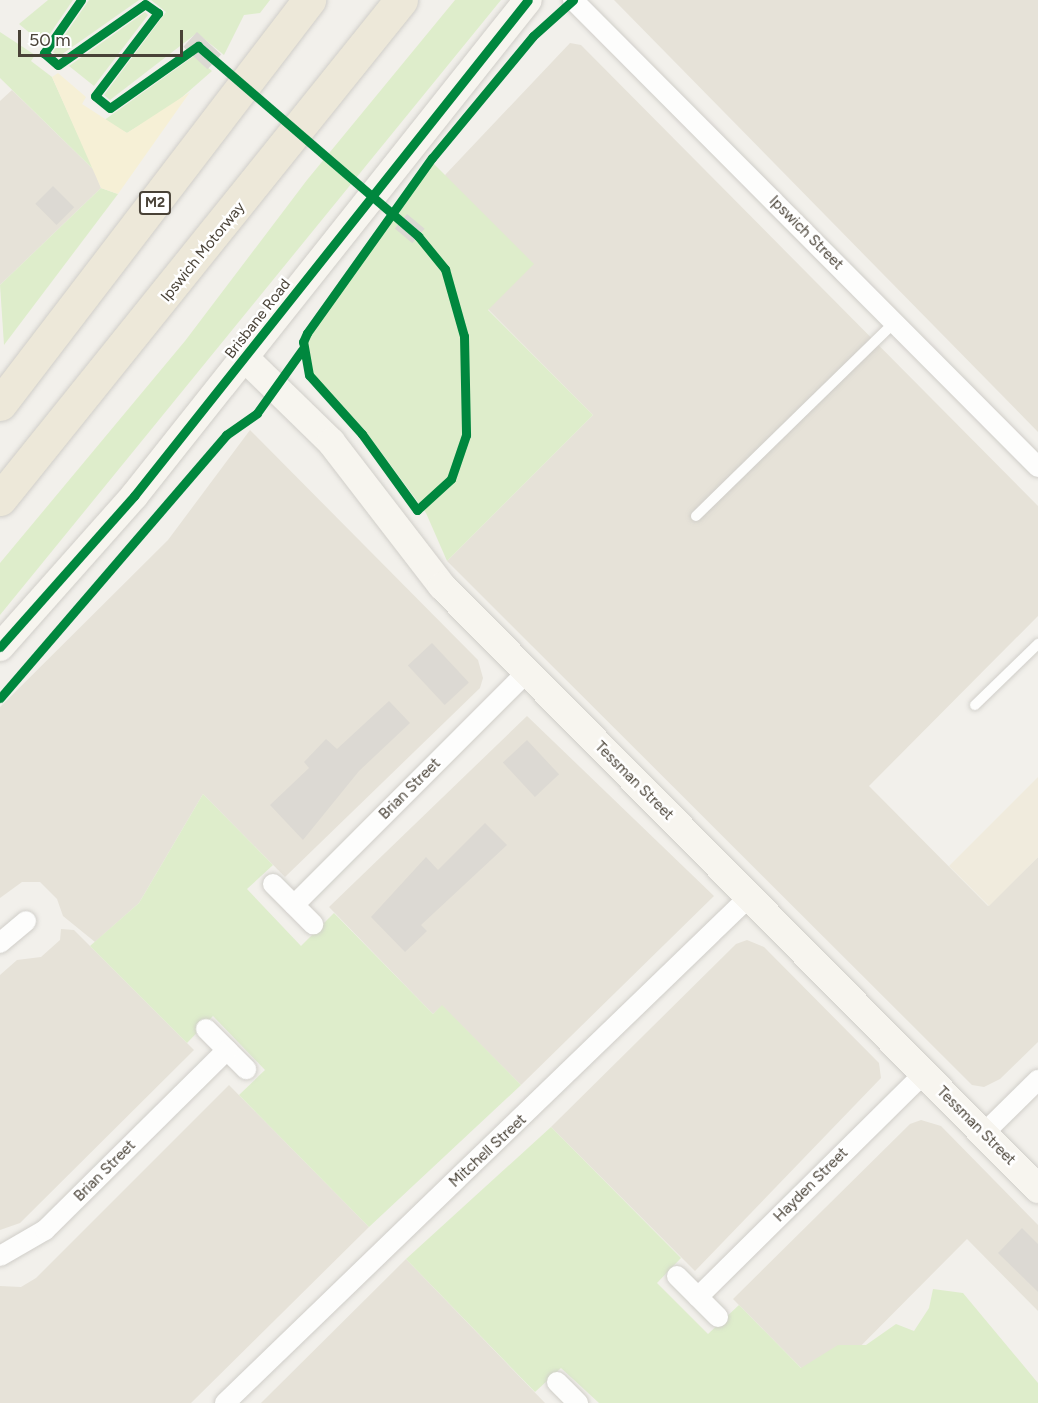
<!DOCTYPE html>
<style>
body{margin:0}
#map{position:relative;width:1038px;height:1403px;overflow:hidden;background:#f2f0eb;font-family:Figtree,sans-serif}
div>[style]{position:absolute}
.residential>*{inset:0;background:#e6e2d8}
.education>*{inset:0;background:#f0ebdd}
.green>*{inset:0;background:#deedcb}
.sand>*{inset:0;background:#f6f0d6}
.building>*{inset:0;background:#dcd9d3;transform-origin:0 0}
.roads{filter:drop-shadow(0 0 2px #d0cec9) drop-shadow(0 0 2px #d0cec9)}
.lane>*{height:10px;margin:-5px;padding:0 5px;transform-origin:5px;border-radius:5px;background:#fdfdfc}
.street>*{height:20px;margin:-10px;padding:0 10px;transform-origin:10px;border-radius:10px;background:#fdfdfc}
.secondary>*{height:28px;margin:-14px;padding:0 14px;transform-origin:14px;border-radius:14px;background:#f7f5ef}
.highway>*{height:33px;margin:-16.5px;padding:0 16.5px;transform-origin:16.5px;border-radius:16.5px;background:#ede8d9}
.cycleway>*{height:9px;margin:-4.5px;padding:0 4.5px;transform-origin:4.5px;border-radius:4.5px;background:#00873e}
span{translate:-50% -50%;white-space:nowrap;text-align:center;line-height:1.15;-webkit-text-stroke:5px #fff;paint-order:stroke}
.shield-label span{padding:2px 4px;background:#fff;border:2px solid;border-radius:4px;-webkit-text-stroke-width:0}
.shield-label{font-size:14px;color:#494237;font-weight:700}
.street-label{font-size:15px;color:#494237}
.scale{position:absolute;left:18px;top:30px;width:165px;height:27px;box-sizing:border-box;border:3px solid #494237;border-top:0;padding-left:8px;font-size:18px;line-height:21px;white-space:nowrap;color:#494237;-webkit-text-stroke:4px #fff;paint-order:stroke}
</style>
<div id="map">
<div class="residential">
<div style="clip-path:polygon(614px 0,1038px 0,1038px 432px)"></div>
<div style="clip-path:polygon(570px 43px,581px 45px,1038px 506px,1038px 616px,869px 786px,988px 906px,1038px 857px,1038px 1042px,1000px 1079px,984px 1087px,972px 1085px,447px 561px,593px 415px,488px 309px,445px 175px)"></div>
<div style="clip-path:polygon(12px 90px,94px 170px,101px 188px,0 285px,0 101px)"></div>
<div style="clip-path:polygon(250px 430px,478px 660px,483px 678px,480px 688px,285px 877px,203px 794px,139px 903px,95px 942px,63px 916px,57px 899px,40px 882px,22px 882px,0 898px,0 707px,168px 540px)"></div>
<div style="clip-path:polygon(527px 716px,714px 896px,521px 1085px,442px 1006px,433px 1014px,329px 907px)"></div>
<div style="clip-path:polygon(61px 929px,74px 930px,194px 1050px,20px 1223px,0 1230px,0 975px,17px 960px,41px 957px,60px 940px)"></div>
<div style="clip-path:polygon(747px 940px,764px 947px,879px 1063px,881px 1078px,695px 1271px,551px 1127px,736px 944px)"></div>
<div style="clip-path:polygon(229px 1085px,369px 1227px,191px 1403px,0 1403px,0 1286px,21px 1287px,36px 1278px)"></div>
<div style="clip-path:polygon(921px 1120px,941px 1126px,1038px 1225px,1038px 1311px,967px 1239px,820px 1387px,733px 1299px,910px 1124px)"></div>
<div style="clip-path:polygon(406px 1259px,545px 1403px,261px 1403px)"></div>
</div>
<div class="education">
<div style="clip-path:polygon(1038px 777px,1038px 857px,989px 906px,949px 866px)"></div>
</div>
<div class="green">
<div style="clip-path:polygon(48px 0,73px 0,43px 44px,19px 24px)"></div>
<div style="clip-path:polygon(89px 0,139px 0,58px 57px,53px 52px)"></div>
<div style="clip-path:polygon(151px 0,270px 0,260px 13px,244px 15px,224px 55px,197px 33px,110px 100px,104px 95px,166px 12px)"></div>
<div style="clip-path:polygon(455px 0,501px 0,0 615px,0 563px,185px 341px,307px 180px)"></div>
<div style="clip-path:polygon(145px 12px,148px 15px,94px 86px,69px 66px)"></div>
<div style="clip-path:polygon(0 32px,35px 55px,31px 61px,52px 77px,94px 170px,0 78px)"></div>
<div style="clip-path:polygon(194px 56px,212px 71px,172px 106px,127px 133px,103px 121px)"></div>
<div style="clip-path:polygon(433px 163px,534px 264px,488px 310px,593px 415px,447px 561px,426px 513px,364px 429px,309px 370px,305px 343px)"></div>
<div style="clip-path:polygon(101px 188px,118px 194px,4px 345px,0 285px)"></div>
<div style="clip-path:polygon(203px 794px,273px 865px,247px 889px,301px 946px,334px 913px,433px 1014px,442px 1005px,521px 1085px,369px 1227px,239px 1095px,265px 1070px,213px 1016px,187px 1043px,90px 946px,139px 903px)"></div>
<div style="clip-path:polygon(551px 1127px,681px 1258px,657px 1283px,708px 1334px,739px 1305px,801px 1368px,838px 1345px,866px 1345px,896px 1324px,914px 1331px,929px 1308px,933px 1289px,963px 1293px,1038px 1383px,1038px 1403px,599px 1403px,561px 1368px,535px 1392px,406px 1259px)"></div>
</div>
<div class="sand">
<div style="clip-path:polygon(58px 73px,86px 97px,82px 104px,127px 133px,190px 92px,118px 194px,101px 188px,52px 77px)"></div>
</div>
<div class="building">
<div style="left:197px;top:32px;width:33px;height:20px;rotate:43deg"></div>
<div style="left:53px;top:186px;width:30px;height:25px;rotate:45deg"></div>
<div style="left:407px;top:214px;width:23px;height:19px;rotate:40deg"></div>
<div style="left:432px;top:643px;width:54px;height:33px;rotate:47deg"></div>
<div style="clip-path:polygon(389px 701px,410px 723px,359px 771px,303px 840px,270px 805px,309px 768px,304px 762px,326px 739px,337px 749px)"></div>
<div style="left:527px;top:740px;width:47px;height:33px;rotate:47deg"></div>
<div style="clip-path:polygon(485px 823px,507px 845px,421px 925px,427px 931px,405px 952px,371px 917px,426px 857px,438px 870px)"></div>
<div style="clip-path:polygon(1022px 1228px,1038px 1244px,1038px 1292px,998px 1253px)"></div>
</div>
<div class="roads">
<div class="lane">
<div style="left:696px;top:516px;width:278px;rotate:-44.3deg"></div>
<div style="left:975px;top:705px;width:88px;rotate:-44.1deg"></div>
</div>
<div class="street">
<div style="left:573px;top:0;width:659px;rotate:45.12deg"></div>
<div style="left:273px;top:884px;width:57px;rotate:45deg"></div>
<div style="left:294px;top:905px;width:330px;rotate:-45deg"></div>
<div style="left:0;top:943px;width:34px;rotate:-40deg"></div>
<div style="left:206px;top:1029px;width:57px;rotate:45deg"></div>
<div style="left:984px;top:1133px;width:76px;rotate:-44.5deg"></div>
<div style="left:0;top:1256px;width:52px;rotate:-30deg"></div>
<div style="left:45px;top:1230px;width:256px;rotate:-44.7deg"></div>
<div style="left:677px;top:1276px;width:58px;rotate:45deg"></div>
<div style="left:698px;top:1297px;width:318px;rotate:-44.7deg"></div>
<div style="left:557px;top:1382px;width:30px;rotate:45deg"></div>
<div style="left:225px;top:1403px;width:728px;rotate:-44deg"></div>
</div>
<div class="secondary">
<div style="left:246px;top:359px;width:119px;rotate:44.3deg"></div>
<div style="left:331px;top:442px;width:182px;rotate:52.4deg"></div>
<div style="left:442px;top:586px;width:848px;rotate:45.33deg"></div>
<div style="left:0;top:647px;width:202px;rotate:-48.4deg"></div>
<div style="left:134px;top:496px;width:633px;rotate:-51.54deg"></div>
</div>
<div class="highway">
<div style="left:0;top:404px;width:509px;rotate:-52.59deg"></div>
<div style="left:0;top:499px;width:640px;rotate:-51.21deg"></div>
</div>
</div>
<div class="cycleway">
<div style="left:81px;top:0;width:65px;rotate:124.9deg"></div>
<div style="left:44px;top:53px;width:18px;rotate:41deg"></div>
<div style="left:58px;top:65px;width:106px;rotate:-35deg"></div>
<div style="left:145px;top:4px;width:16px;rotate:35deg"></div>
<div style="left:158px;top:13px;width:104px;rotate:127.2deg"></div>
<div style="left:95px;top:96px;width:19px;rotate:39deg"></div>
<div style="left:110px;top:108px;width:108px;rotate:-35.2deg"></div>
<div style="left:198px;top:46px;width:291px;rotate:40.8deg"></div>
<div style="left:418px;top:236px;width:43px;rotate:50.7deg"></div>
<div style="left:445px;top:269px;width:70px;rotate:74.2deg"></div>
<div style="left:464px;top:336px;width:99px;rotate:88.8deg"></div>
<div style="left:466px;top:435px;width:46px;rotate:108.8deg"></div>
<div style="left:451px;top:479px;width:46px;rotate:137.6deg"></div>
<div style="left:417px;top:510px;width:94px;rotate:-125.9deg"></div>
<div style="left:362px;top:434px;width:79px;rotate:-131.9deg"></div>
<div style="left:309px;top:375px;width:34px;rotate:-100deg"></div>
<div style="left:303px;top:342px;width:10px;rotate:-66deg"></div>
<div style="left:307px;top:333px;width:215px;rotate:-54.5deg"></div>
<div style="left:432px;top:158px;width:158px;rotate:-50.4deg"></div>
<div style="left:533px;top:36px;width:54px;rotate:-42deg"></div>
<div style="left:0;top:647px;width:202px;rotate:-48.4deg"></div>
<div style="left:134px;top:496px;width:633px;rotate:-51.54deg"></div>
<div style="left:0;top:698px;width:347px;rotate:-49.3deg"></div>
<div style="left:226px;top:435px;width:38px;rotate:-35deg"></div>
<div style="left:257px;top:413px;width:77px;rotate:-54.5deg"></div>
</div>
<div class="shield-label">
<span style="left:155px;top:203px">M2</span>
</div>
<div class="street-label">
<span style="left:806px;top:233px;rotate:45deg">Ipswich Street</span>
<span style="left:203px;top:252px;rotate:-51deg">Ipswich Motorway</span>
<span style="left:258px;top:319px;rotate:-52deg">Brisbane Road</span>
<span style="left:634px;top:781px;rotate:45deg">Tessman Street</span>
<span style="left:410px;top:789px;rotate:-45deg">Brian Street</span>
<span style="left:976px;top:1126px;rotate:45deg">Tessman Street</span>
<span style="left:488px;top:1151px;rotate:-43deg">Mitchell Street</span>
<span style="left:105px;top:1171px;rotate:-45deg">Brian Street</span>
<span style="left:811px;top:1185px;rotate:-45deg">Hayden Street</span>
</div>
<div class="scale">50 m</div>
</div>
